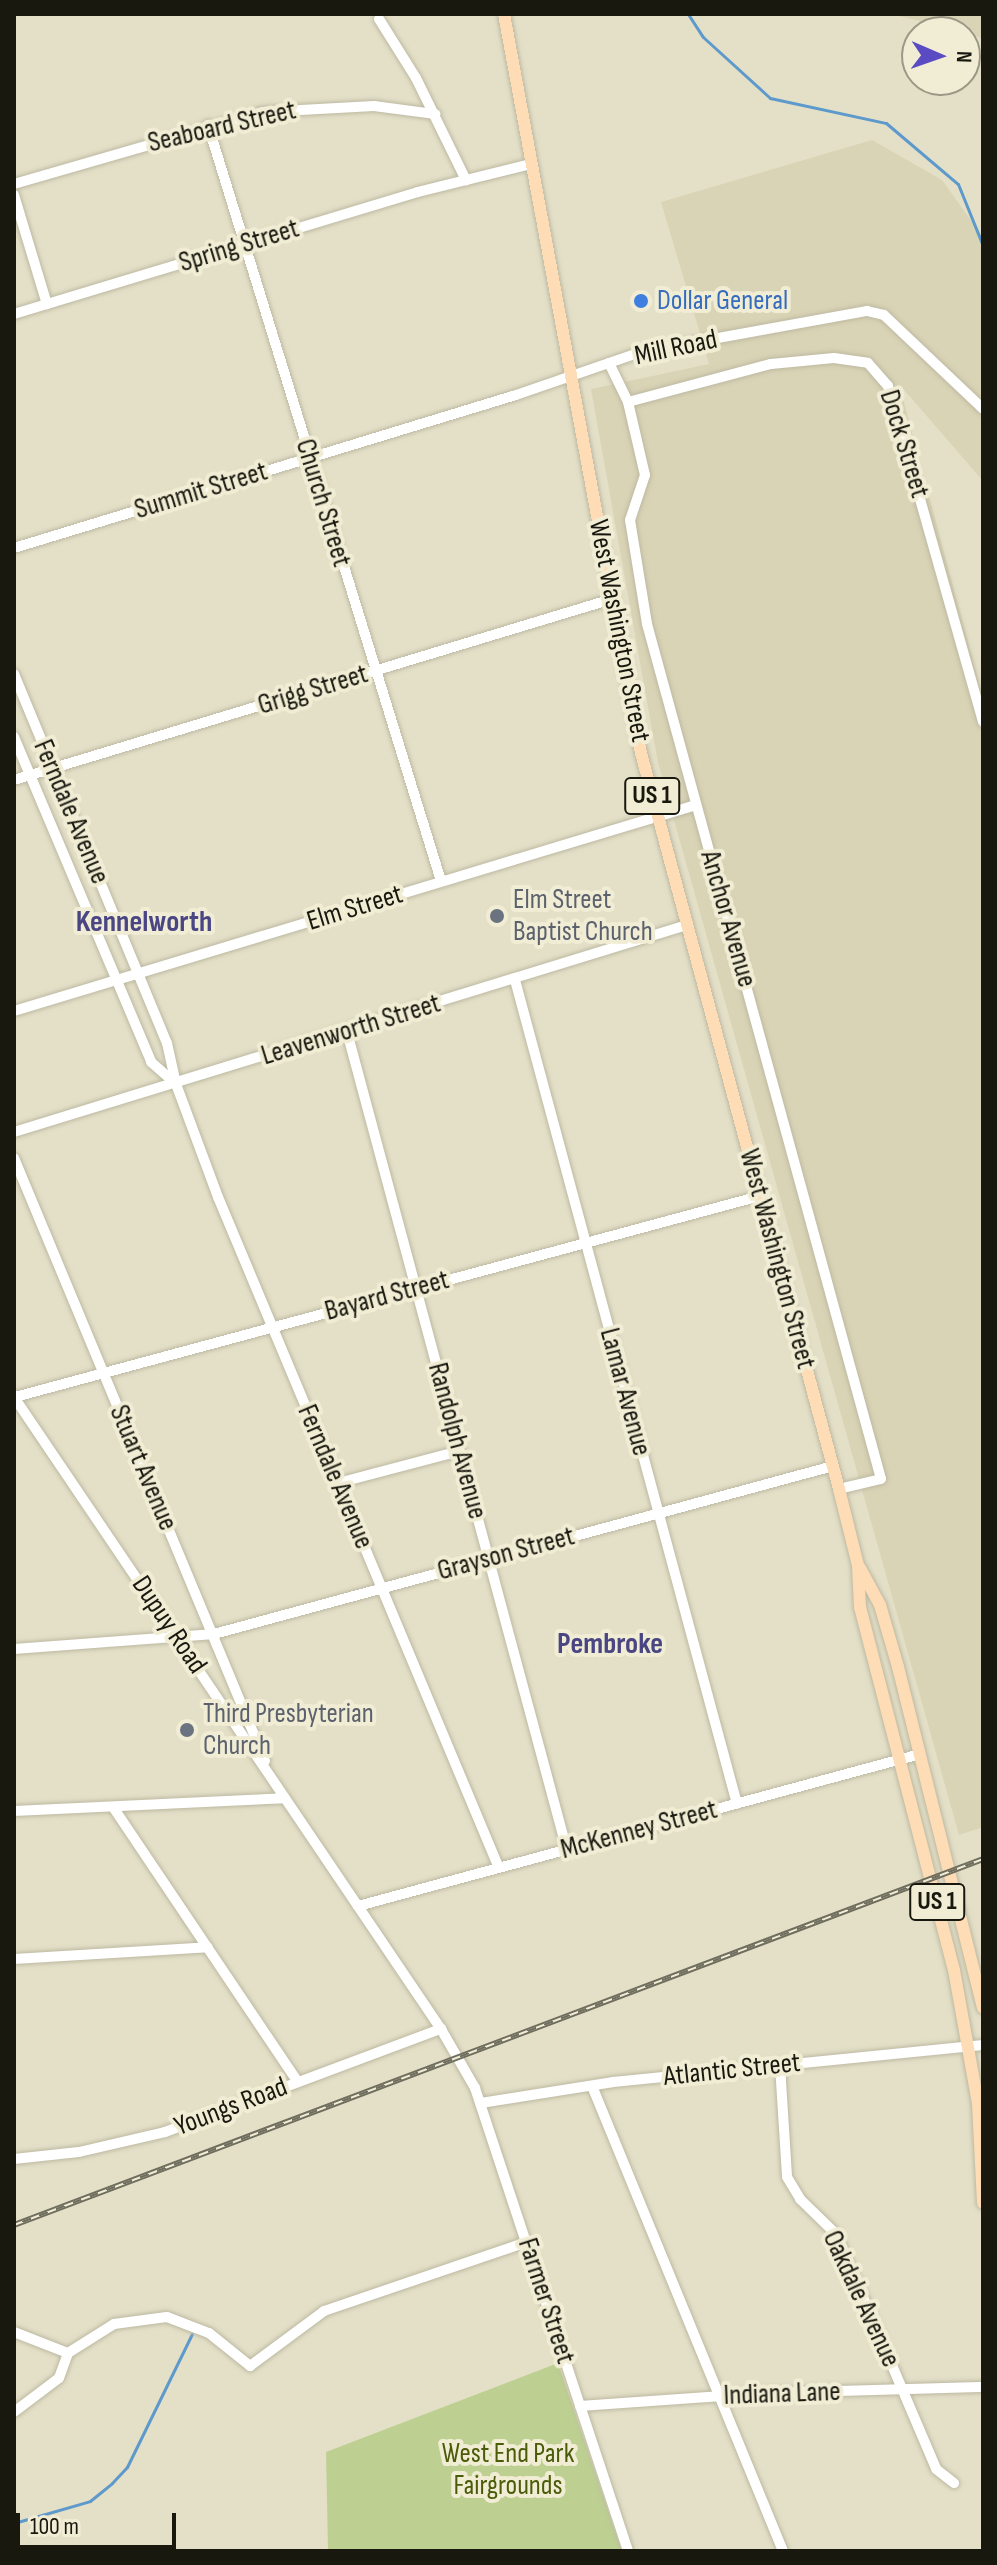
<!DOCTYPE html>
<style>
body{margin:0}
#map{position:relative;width:997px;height:2565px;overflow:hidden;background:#e4e0c8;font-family:"Sofia Sans Condensed",sans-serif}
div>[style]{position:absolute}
.built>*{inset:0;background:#dad4b6}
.green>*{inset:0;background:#bdd092}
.stream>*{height:3px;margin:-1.5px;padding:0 1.5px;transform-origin:1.5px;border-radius:1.5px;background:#5e99cc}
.roads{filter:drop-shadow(0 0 2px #bdb9a2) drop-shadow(0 0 2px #bdb9a2)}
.minor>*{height:10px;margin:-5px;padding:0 5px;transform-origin:5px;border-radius:5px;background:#fff}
.major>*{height:12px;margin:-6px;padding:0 6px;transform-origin:6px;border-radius:6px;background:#fddcb6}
.rail>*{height:6px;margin-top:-3px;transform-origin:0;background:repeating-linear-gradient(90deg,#f1edd5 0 9px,#6f6d5e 0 18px);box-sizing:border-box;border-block:2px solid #6f6d5e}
.dots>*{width:22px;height:22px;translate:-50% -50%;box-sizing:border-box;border:4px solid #f1edd5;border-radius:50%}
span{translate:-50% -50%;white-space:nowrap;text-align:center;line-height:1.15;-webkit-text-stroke:8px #f1edd5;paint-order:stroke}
.shield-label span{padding:2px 6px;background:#f1edd5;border:2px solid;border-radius:6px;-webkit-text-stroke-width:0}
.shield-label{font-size:26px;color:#19180f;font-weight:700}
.street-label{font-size:28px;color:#19180f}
.shop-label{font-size:28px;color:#366cbe}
.left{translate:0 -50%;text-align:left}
.worship-label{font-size:28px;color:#5b616d}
.park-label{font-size:28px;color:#4a5c09}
.neighbourhood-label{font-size:30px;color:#4a4684;font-weight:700}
.frame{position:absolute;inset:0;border:16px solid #19180f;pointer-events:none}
.north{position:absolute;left:901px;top:16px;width:80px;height:80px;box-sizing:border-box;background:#f1edd5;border:2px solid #9b9886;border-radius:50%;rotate:92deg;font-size:22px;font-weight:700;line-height:32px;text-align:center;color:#19180f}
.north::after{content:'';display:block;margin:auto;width:28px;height:36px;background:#5b4bc3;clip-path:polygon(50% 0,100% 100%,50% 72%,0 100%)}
.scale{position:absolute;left:16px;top:2513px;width:160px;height:36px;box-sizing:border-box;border:4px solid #19180f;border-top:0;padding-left:10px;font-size:24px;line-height:28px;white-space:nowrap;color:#19180f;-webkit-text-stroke:6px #f1edd5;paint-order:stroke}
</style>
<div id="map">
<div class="built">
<div style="clip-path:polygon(891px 14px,983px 14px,983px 39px,965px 32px)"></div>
<div style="clip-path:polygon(872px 140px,942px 180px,983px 237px,983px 481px,899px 384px,983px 698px,983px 1827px,959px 1835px,658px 763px,591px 389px,709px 364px,661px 202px)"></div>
</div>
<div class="green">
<div style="clip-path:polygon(558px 2363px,622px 2551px,328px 2551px,326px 2452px)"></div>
</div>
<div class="stream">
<div style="left:688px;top:14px;width:27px;rotate:57deg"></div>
<div style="left:703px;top:37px;width:91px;rotate:42.3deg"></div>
<div style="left:770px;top:98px;width:119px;rotate:12.2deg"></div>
<div style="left:886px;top:123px;width:94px;rotate:40.3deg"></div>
<div style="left:958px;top:184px;width:67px;rotate:68deg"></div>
<div style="left:14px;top:2523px;width:79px;rotate:-16.1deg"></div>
<div style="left:90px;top:2501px;width:28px;rotate:-39deg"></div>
<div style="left:112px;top:2483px;width:22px;rotate:-47deg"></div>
<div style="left:127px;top:2467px;width:148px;rotate:-64deg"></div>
</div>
<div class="roads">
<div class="minor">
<div style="left:379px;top:19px;width:70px;rotate:57.9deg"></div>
<div style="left:416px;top:78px;width:114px;rotate:63.9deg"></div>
<div style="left:208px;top:125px;width:791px;rotate:72.87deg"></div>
<div style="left:14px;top:184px;width:260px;rotate:-16.1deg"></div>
<div style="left:264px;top:112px;width:110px;rotate:-3.1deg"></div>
<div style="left:374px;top:106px;width:62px;rotate:7.5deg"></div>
<div style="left:14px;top:195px;width:114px;rotate:73.2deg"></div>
<div style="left:14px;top:314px;width:422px;rotate:-16.8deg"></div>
<div style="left:418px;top:192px;width:116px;rotate:-13.9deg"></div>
<div style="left:609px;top:363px;width:43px;rotate:64deg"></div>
<div style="left:628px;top:402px;width:75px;rotate:76.9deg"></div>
<div style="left:645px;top:475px;width:47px;rotate:108.4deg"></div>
<div style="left:630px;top:520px;width:105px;rotate:80.7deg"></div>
<div style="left:647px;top:624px;width:886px;rotate:74.69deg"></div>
<div style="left:881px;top:1479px;width:43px;rotate:166.6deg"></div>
<div style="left:628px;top:402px;width:148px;rotate:-14.9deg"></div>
<div style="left:771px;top:364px;width:63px;rotate:-5.4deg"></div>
<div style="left:834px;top:358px;width:34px;rotate:8deg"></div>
<div style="left:868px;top:363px;width:30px;rotate:49deg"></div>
<div style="left:888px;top:386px;width:349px;rotate:74.2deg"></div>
<div style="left:14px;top:548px;width:525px;rotate:-16.95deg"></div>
<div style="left:516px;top:395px;width:132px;rotate:-19deg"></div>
<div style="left:641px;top:352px;width:230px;rotate:-10.3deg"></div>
<div style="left:867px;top:311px;width:17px;rotate:13deg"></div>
<div style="left:884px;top:315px;width:137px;rotate:43.5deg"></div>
<div style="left:14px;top:674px;width:399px;rotate:67.5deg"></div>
<div style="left:167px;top:1043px;width:42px;rotate:77.6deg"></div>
<div style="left:176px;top:1084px;width:121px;rotate:69.6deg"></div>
<div style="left:218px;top:1197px;width:727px;rotate:67.28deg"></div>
<div style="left:14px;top:737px;width:353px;rotate:67.1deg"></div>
<div style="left:151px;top:1062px;width:33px;rotate:41deg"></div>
<div style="left:14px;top:780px;width:625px;rotate:-16.84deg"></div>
<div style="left:515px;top:980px;width:853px;rotate:74.92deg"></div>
<div style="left:14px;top:1011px;width:712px;rotate:-16.81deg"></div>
<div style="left:347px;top:1032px;width:847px;rotate:74.95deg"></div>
<div style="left:14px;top:1132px;width:704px;rotate:-17.1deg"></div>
<div style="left:14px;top:1158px;width:653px;rotate:67.4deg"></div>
<div style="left:14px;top:1397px;width:763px;rotate:55.96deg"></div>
<div style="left:441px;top:2029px;width:68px;rotate:60deg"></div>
<div style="left:475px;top:2088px;width:488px;rotate:71.7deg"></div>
<div style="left:15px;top:1397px;width:772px;rotate:-15.1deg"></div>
<div style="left:338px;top:1483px;width:125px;rotate:-14.8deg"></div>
<div style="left:14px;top:1649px;width:201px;rotate:-4.3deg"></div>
<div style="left:214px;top:1634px;width:641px;rotate:-15.18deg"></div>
<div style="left:113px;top:1807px;width:330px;rotate:56.1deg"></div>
<div style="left:14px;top:1811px;width:271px;rotate:-2.7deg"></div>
<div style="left:358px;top:1906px;width:582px;rotate:-15.13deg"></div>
<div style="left:14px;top:1959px;width:194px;rotate:-3.5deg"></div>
<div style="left:780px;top:2065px;width:112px;rotate:86.4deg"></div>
<div style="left:787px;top:2177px;width:26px;rotate:59deg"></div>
<div style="left:800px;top:2199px;width:50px;rotate:44.2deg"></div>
<div style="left:836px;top:2234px;width:255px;rotate:66.9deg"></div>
<div style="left:936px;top:2469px;width:23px;rotate:38deg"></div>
<div style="left:592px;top:2086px;width:503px;rotate:67.67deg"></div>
<div style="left:481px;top:2103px;width:134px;rotate:-9deg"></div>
<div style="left:613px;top:2082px;width:372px;rotate:-5.7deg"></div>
<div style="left:14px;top:2159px;width:65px;rotate:-6.1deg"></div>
<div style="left:79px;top:2152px;width:88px;rotate:-13.1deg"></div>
<div style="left:165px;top:2132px;width:295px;rotate:-20.5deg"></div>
<div style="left:14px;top:2332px;width:58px;rotate:21.3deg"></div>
<div style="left:68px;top:2353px;width:54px;rotate:-32.2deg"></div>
<div style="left:114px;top:2324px;width:53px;rotate:-7.5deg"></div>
<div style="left:167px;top:2317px;width:45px;rotate:20.9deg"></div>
<div style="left:209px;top:2333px;width:53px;rotate:38.8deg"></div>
<div style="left:250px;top:2366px;width:92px;rotate:-36.6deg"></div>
<div style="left:324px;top:2311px;width:214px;rotate:-18.8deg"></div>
<div style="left:580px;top:2406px;width:185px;rotate:-4deg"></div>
<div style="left:765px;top:2393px;width:218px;rotate:-1.6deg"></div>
<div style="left:14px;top:2412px;width:56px;rotate:-37.1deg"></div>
<div style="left:59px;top:2378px;width:27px;rotate:-70deg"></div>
</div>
<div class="major">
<div style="left:504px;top:14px;width:752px;rotate:79.5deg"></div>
<div style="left:641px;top:753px;width:762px;rotate:74.94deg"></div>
<div style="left:839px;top:1489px;width:78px;rotate:76deg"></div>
<div style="left:858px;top:1565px;width:42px;rotate:87.3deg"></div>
<div style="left:860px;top:1607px;width:375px;rotate:75.5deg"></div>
<div style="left:954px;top:1970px;width:136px;rotate:79.8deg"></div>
<div style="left:978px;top:2104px;width:99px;rotate:87.1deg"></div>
<div style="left:860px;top:1568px;width:42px;rotate:61.6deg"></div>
<div style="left:880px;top:1605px;width:65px;rotate:73.8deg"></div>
<div style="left:898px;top:1667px;width:351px;rotate:76deg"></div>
</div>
</div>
<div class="rail">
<div style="left:14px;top:2225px;width:1036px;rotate:-20.69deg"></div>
</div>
<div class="dots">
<div style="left:641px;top:301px;background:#3f7fe0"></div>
<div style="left:497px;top:916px;background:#6b7280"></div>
<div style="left:187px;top:1730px;background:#6b7280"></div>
</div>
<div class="shield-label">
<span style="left:652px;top:796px">US 1</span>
<span style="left:937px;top:1902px">US 1</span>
</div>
<div class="street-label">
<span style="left:222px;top:127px;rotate:-13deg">Seaboard Street</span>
<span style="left:239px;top:246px;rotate:-17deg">Spring Street</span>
<span style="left:676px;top:348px;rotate:-12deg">Mill Road</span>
<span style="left:904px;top:444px;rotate:73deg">Dock Street</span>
<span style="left:201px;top:491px;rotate:-17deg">Summit Street</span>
<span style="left:323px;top:503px;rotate:73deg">Church Street</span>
<span style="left:619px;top:631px;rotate:79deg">West Washington Street</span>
<span style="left:313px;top:690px;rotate:-17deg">Grigg Street</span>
<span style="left:71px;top:812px;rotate:67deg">Ferndale Avenue</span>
<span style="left:355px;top:908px;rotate:-17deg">Elm Street</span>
<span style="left:728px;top:919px;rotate:74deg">Anchor Avenue</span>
<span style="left:351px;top:1030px;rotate:-17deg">Leavenworth Street</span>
<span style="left:777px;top:1259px;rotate:75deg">West Washington Street</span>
<span style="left:387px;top:1296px;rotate:-15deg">Bayard Street</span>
<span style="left:625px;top:1392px;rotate:75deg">Lamar Avenue</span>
<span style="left:457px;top:1441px;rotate:75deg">Randolph Avenue</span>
<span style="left:143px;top:1468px;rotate:67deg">Stuart Avenue</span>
<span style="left:335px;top:1477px;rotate:67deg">Ferndale Avenue</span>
<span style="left:506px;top:1554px;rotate:-15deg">Grayson Street</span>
<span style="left:169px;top:1625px;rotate:56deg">Dupuy Road</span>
<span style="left:639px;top:1830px;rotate:-15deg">McKenney Street</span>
<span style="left:732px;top:2070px;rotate:-6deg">Atlantic Street</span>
<span style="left:231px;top:2107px;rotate:-21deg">Youngs Road</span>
<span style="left:861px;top:2299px;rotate:65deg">Oakdale Avenue</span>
<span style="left:546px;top:2301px;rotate:72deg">Farmer Street</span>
<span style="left:782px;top:2394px;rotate:-2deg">Indiana Lane</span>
</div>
<div class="shop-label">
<span class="left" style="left:657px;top:301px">Dollar General</span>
</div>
<div class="worship-label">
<span class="left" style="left:513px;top:916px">Elm Street<br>Baptist Church</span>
<span class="left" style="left:203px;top:1730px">Third Presbyterian<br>Church</span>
</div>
<div class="park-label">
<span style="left:508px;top:2470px">West End Park<br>Fairgrounds</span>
</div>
<div class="neighbourhood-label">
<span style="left:144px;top:922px">Kennelworth</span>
<span style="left:610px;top:1644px">Pembroke</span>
</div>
<div class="frame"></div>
<div class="north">N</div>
<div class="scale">100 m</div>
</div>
